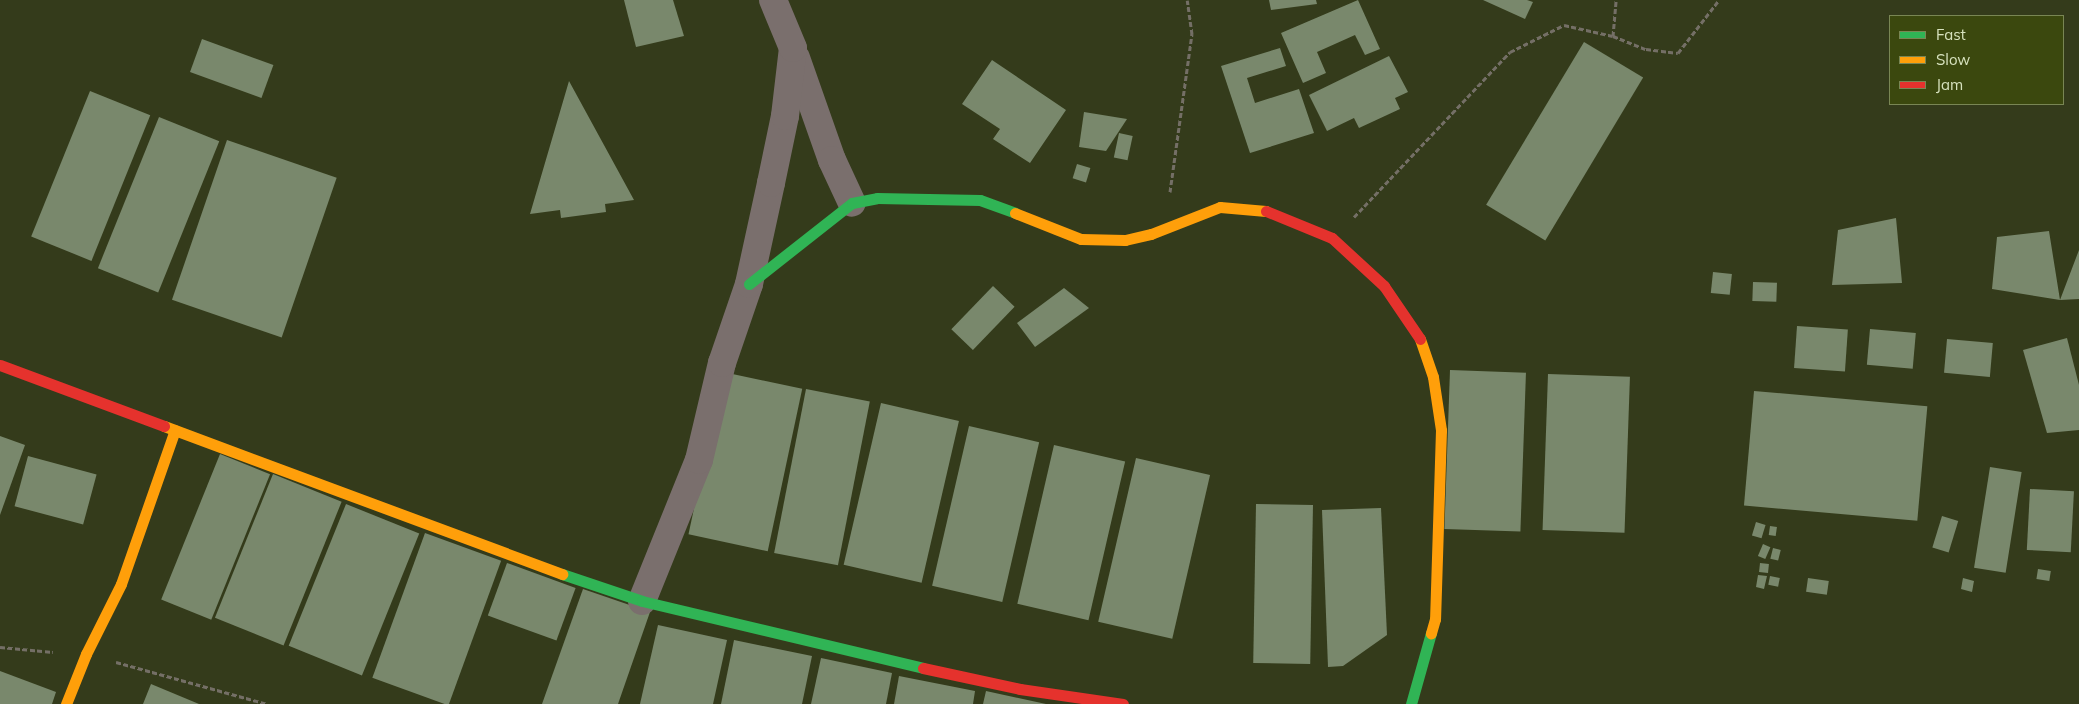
<!DOCTYPE html>
<style>
body{margin:0}
#map{position:relative;width:2079px;height:704px;overflow:hidden;background:#343b1b;font-family:Mulish,sans-serif}
div>[style]{position:absolute}
.building>*{inset:0;background:#79886c;transform-origin:0 0}
.path>*{height:3px;margin-top:-1.5px;transform-origin:0;background:repeating-linear-gradient(90deg,#746f66 0 5px,transparent 0 7.5px)}
.street>*{height:28px;margin:-14px;padding:0 14px;transform-origin:14px;border-radius:14px;background:#7a6f6d}
.fast>*{height:11px;margin:-5.5px;padding:0 5.5px;transform-origin:5.5px;border-radius:5.5px;background:#30b455}
.slow>*{height:11px;margin:-5.5px;padding:0 5.5px;transform-origin:5.5px;border-radius:5.5px;background:#ff9f0a}
.jam>*{height:11px;margin:-5.5px;padding:0 5.5px;transform-origin:5.5px;border-radius:5.5px;background:#e5322d}
span{translate:-50% -50%;white-space:nowrap;text-align:center;line-height:1.15;-webkit-text-stroke:5px #3b480e;paint-order:stroke}
.legend{position:absolute;left:1889px;top:15px;width:175px;height:90px;box-sizing:border-box;background:#3b480e;border:1px solid #798654;margin:0;padding:6px 9px;list-style:none;font-size:15px;color:#d7e2be}
.legend li{display:flex;align-items:center;gap:10px;height:25px}
.legend b{width:25px;border:1px solid #798654}
</style>
<div id="map">
<div class="building">
<div style="clip-path:polygon(624px 0,673px 0,684px 36px,636px 47px)"></div>
<div style="clip-path:polygon(1269px 0,1316px 0,1317px 4px,1271px 10px)"></div>
<div style="clip-path:polygon(1358px 0,1380px 49px,1365px 55px,1355px 35px,1317px 52px,1326px 73px,1303px 83px,1281px 33px)"></div>
<div style="clip-path:polygon(1483px 0,1527px 0,1533px 2px,1525px 19px)"></div>
<div style="left:202px;top:39px;width:76px;height:35px;rotate:20deg"></div>
<div style="left:1584px;top:42px;width:69px;height:190px;rotate:31deg"></div>
<div style="clip-path:polygon(1280px 48px,1286px 66px,1247px 78px,1255px 103px,1299px 89px,1314px 133px,1250px 153px,1221px 66px)"></div>
<div style="clip-path:polygon(1389px 56px,1408px 92px,1395px 98px,1400px 109px,1359px 128px,1354px 118px,1327px 131px,1309px 95px)"></div>
<div style="clip-path:polygon(992px 60px,1066px 110px,1030px 163px,993px 139px,1000px 129px,962px 104px)"></div>
<div style="clip-path:polygon(569px 81px,634px 200px,605px 204px,606px 212px,561px 218px,560px 210px,530px 214px)"></div>
<div style="left:90px;top:91px;width:65px;height:157px;rotate:22deg"></div>
<div style="clip-path:polygon(1084px 112px,1127px 119px,1106px 151px,1079px 147px)"></div>
<div style="left:159px;top:117px;width:65px;height:163px;rotate:22deg"></div>
<div style="left:1119px;top:133px;width:14px;height:25px;rotate:12deg"></div>
<div style="left:227px;top:140px;width:116px;height:169px;rotate:19deg"></div>
<div style="left:1077px;top:164px;width:14px;height:15px;rotate:17deg"></div>
<div style="clip-path:polygon(1896px 218px,1902px 283px,1832px 285px,1838px 230px)"></div>
<div style="clip-path:polygon(2049px 231px,2060px 300px,2079px 250px,2079px 299px,2060px 300px,1992px 289px,1997px 237px)"></div>
<div style="left:1713px;top:272px;width:19px;height:21px;rotate:6deg"></div>
<div style="left:1753px;top:282px;width:24px;height:19px;rotate:2deg"></div>
<div style="left:993px;top:286px;width:30px;height:60px;rotate:44deg"></div>
<div style="clip-path:polygon(1064px 288px,1089px 308px,1035px 347px,1017px 323px)"></div>
<div style="left:1797px;top:326px;width:51px;height:42px;rotate:4deg"></div>
<div style="left:1870px;top:329px;width:46px;height:36px;rotate:5deg"></div>
<div style="clip-path:polygon(2067px 338px,2079px 385px,2079px 430px,2047px 433px,2023px 350px)"></div>
<div style="left:1947px;top:339px;width:46px;height:34px;rotate:5deg"></div>
<div style="left:1450px;top:370px;width:76px;height:159px;rotate:2deg"></div>
<div style="left:723px;top:372px;width:81px;height:166px;rotate:12deg"></div>
<div style="left:1548px;top:374px;width:82px;height:156px;rotate:2deg"></div>
<div style="left:806px;top:389px;width:65px;height:167px;rotate:11deg"></div>
<div style="left:1754px;top:391px;width:174px;height:115px;rotate:5deg"></div>
<div style="left:881px;top:403px;width:80px;height:166px;rotate:13deg"></div>
<div style="left:969px;top:426px;width:72px;height:164px;rotate:13deg"></div>
<div style="clip-path:polygon(0 436px,25px 445px,0 515px)"></div>
<div style="left:1054px;top:445px;width:73px;height:163px;rotate:13deg"></div>
<div style="left:220px;top:454px;width:54px;height:157px;rotate:22deg"></div>
<div style="left:28px;top:456px;width:71px;height:52px;rotate:15deg"></div>
<div style="left:1136px;top:458px;width:76px;height:168px;rotate:13deg"></div>
<div style="left:1990px;top:467px;width:32px;height:102px;rotate:9deg"></div>
<div style="left:273px;top:474px;width:74px;height:155px;rotate:22deg"></div>
<div style="left:2030px;top:489px;width:44px;height:61px;rotate:3deg"></div>
<div style="left:346px;top:504px;width:79px;height:153px;rotate:22deg"></div>
<div style="left:1256px;top:504px;width:57px;height:159px;rotate:1deg"></div>
<div style="clip-path:polygon(1381px 508px,1387px 635px,1343px 666px,1328px 667px,1322px 510px)"></div>
<div style="left:1942px;top:516px;width:17px;height:33px;rotate:17deg"></div>
<div style="left:1756px;top:522px;width:10px;height:14px;rotate:17deg"></div>
<div style="left:1770px;top:526px;width:7px;height:9px;rotate:8deg"></div>
<div style="left:425px;top:533px;width:81px;height:154px;rotate:20deg"></div>
<div style="left:1763px;top:544px;width:8px;height:13px;rotate:23deg"></div>
<div style="left:1773px;top:548px;width:8px;height:11px;rotate:14deg"></div>
<div style="left:507px;top:563px;width:73px;height:56px;rotate:20deg"></div>
<div style="left:1760px;top:563px;width:9px;height:9px;rotate:6deg"></div>
<div style="left:2038px;top:569px;width:13px;height:10px;rotate:9deg"></div>
<div style="clip-path:polygon(1758px 575px,1767px 576px,1764px 589px,1756px 587px)"></div>
<div style="left:1770px;top:576px;width:10px;height:9px;rotate:11deg"></div>
<div style="left:1808px;top:578px;width:21px;height:14px;rotate:8deg"></div>
<div style="clip-path:polygon(1963px 578px,1974px 581px,1972px 592px,1961px 589px)"></div>
<div style="clip-path:polygon(583px 589px,650px 612px,618px 704px,542px 704px)"></div>
<div style="clip-path:polygon(658px 625px,727px 640px,713px 704px,640px 704px)"></div>
<div style="clip-path:polygon(734px 640px,812px 656px,802px 704px,721px 704px)"></div>
<div style="clip-path:polygon(821px 658px,892px 673px,886px 704px,811px 704px)"></div>
<div style="clip-path:polygon(0 671px,56px 692px,52px 704px,0 704px)"></div>
<div style="clip-path:polygon(899px 676px,975px 691px,973px 704px,894px 704px)"></div>
<div style="clip-path:polygon(151px 684px,199px 704px,143px 704px)"></div>
<div style="clip-path:polygon(986px 691px,1046px 704px,983px 704px)"></div>
</div>
<div class="path">
<div style="left:1613px;top:36px;width:35px;rotate:22deg"></div>
<div style="left:1646px;top:49px;width:32px;rotate:7deg"></div>
<div style="left:1678px;top:53px;width:67px;rotate:-52.3deg"></div>
<div style="left:1170px;top:192px;width:160px;rotate:-82.1deg"></div>
<div style="left:1192px;top:34px;width:34px;rotate:-98deg"></div>
<div style="left:1354px;top:217px;width:227px;rotate:-46.6deg"></div>
<div style="left:1510px;top:52px;width:60px;rotate:-26.6deg"></div>
<div style="left:1564px;top:25px;width:50px;rotate:12.7deg"></div>
<div style="left:1613px;top:36px;width:36px;rotate:-85deg"></div>
<div style="left:0;top:647px;width:53px;rotate:5.4deg"></div>
<div style="left:116px;top:662px;width:157px;rotate:15.5deg"></div>
</div>
<div class="street">
<div style="left:796px;top:58px;width:108px;rotate:70.6deg"></div>
<div style="left:832px;top:160px;width:47px;rotate:65.1deg"></div>
<div style="left:642px;top:601px;width:152px;rotate:-68deg"></div>
<div style="left:699px;top:460px;width:100px;rotate:-76.7deg"></div>
<div style="left:722px;top:363px;width:83px;rotate:-71.1deg"></div>
<div style="left:749px;top:284px;width:103px;rotate:-77.7deg"></div>
<div style="left:771px;top:183px;width:68px;rotate:-78.2deg"></div>
<div style="left:785px;top:116px;width:68px;rotate:-83.3deg"></div>
<div style="left:793px;top:48px;width:52px;rotate:-112.6deg"></div>
</div>
<div class="fast">
<div style="left:749px;top:284px;width:131px;rotate:-38.2deg"></div>
<div style="left:852px;top:203px;width:25px;rotate:-11deg"></div>
<div style="left:877px;top:198px;width:103px;rotate:1.1deg"></div>
<div style="left:980px;top:200px;width:37px;rotate:20deg"></div>
<div style="left:562px;top:574px;width:84px;rotate:18.6deg"></div>
<div style="left:642px;top:601px;width:289px;rotate:13.4deg"></div>
<div style="left:1411px;top:704px;width:74px;rotate:-74.3deg"></div>
</div>
<div class="slow">
<div style="left:1015px;top:213px;width:71px;rotate:21.5deg"></div>
<div style="left:1081px;top:239px;width:44px;rotate:1.3deg"></div>
<div style="left:1125px;top:240px;width:27px;rotate:-13deg"></div>
<div style="left:1151px;top:234px;width:74px;rotate:-21.4deg"></div>
<div style="left:1220px;top:207px;width:46px;rotate:5deg"></div>
<div style="left:1420px;top:339px;width:40px;rotate:71.1deg"></div>
<div style="left:1433px;top:377px;width:54px;rotate:81.4deg"></div>
<div style="left:1441px;top:430px;width:189px;rotate:91.8deg"></div>
<div style="left:1435px;top:619px;width:15px;rotate:106deg"></div>
<div style="left:164px;top:426px;width:425px;rotate:20.4deg"></div>
<div style="left:66px;top:704px;width:54px;rotate:-68.2deg"></div>
<div style="left:86px;top:654px;width:78px;rotate:-63.4deg"></div>
<div style="left:121px;top:584px;width:163px;rotate:-70.7deg"></div>
</div>
<div class="jam">
<div style="left:1266px;top:211px;width:71px;rotate:22.2deg"></div>
<div style="left:1332px;top:238px;width:71px;rotate:42.7deg"></div>
<div style="left:1384px;top:286px;width:64px;rotate:55.8deg"></div>
<div style="left:0;top:365px;width:175px;rotate:20.4deg"></div>
<div style="left:923px;top:668px;width:99px;rotate:12.2deg"></div>
<div style="left:1020px;top:689px;width:104px;rotate:8.3deg"></div>
</div>
<ul class="legend">
<li><b style="height:6px;background:#30b455"></b>Fast</li>
<li><b style="height:6px;background:#ff9f0a"></b>Slow</li>
<li><b style="height:6px;background:#e5322d"></b>Jam</li>
</ul>
</div>
